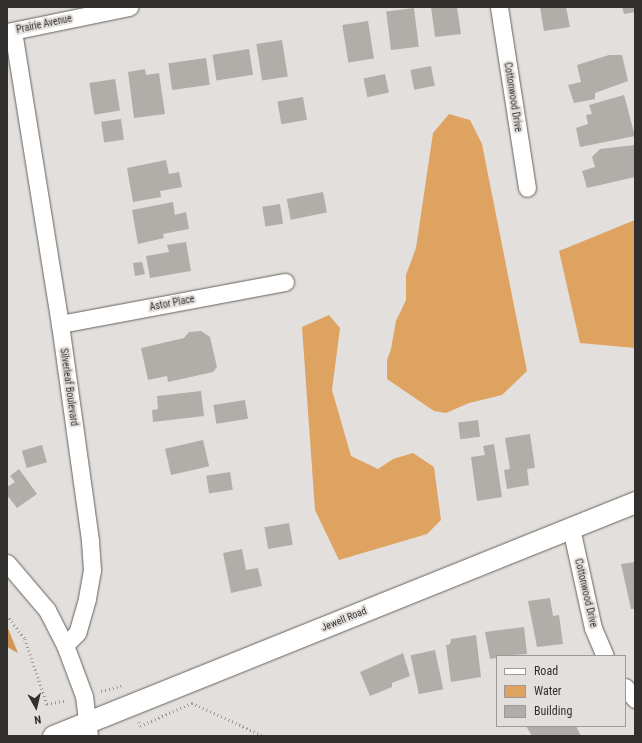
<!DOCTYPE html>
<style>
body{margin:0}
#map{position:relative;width:642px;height:743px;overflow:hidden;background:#e3dfdc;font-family:"Roboto Condensed",sans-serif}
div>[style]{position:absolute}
.forest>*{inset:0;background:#d19655}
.water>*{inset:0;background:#dea261}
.building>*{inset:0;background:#b1aeaa;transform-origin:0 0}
.path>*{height:2.5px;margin-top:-1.25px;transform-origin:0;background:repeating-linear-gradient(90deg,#9b9795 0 1px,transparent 0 4px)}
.roads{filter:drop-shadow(0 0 1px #65625e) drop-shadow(0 0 1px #65625e)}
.minor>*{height:17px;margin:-8.5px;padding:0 8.5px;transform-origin:8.5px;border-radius:8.5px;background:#fff}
.tertiary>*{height:21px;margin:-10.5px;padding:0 10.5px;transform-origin:10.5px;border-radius:10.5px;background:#fff}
span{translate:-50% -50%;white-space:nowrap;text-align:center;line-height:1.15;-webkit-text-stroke:4px #e3dfdc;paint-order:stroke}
.street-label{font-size:10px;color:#32302f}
.frame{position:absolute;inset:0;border:8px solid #32302f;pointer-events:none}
.legend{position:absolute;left:496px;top:655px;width:130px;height:72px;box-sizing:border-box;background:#e3dfdc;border:1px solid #9c9997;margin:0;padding:5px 7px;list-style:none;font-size:12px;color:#32302f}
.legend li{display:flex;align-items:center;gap:8px;height:20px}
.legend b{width:20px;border:1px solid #9c9997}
.north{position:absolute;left:16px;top:687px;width:40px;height:40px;-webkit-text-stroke:3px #e3dfdc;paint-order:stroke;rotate:172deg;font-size:11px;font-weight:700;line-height:16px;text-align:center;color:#32302f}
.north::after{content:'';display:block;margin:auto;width:14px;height:18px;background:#32302f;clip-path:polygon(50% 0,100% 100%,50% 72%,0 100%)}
</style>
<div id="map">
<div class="forest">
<div style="clip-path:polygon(7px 626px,18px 653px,7px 647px)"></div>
</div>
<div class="water">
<div style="clip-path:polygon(449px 114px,470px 120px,482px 144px,527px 371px,502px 395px,469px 403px,446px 413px,434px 411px,387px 379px,387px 360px,391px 349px,396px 321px,406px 300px,406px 275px,416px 248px,433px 133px)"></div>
<div style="clip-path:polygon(635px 220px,635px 348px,580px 343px,559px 251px)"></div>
<div style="clip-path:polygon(329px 315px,340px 328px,332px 390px,351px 456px,378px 469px,393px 459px,413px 453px,434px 467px,441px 520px,427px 534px,339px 560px,315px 510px,302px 327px)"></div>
</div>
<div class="building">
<div style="clip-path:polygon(431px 7px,457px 7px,461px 34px,435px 37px)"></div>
<div style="clip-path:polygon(540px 7px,566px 7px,570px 27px,544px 31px)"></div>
<div style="clip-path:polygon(622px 7px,635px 7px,635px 12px,624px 14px)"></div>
<div style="left:414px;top:8px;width:39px;height:28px;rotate:83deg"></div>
<div style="left:368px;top:21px;width:38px;height:26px;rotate:81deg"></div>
<div style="left:282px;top:40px;width:37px;height:26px;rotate:81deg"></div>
<div style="left:249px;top:49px;width:26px;height:37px;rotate:81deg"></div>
<div style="clip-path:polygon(609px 55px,622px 55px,628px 81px,595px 93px,595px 99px,574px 103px,568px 85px,581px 82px,577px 65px)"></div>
<div style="left:206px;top:58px;width:27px;height:38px;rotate:82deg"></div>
<div style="left:431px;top:66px;width:20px;height:21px;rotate:79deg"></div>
<div style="clip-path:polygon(145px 69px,146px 75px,159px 73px,165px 114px,134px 118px,128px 72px)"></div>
<div style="left:385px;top:74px;width:19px;height:22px;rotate:78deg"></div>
<div style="left:115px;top:79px;width:32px;height:26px;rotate:81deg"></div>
<div style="clip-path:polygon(624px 95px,635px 136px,580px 147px,576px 128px,588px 124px,586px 115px,592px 114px,589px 105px)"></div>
<div style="left:303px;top:97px;width:23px;height:26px;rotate:80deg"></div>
<div style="left:121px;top:119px;width:21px;height:20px;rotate:82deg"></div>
<div style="clip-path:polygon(635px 145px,635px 177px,587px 188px,582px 171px,595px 167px,592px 157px,600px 149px)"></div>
<div style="clip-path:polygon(166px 160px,169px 174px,179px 172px,182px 187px,160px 191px,161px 197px,133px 202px,127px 168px)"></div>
<div style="left:323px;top:192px;width:21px;height:37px;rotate:79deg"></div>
<div style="clip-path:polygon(173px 202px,175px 215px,186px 212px,189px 229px,163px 234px,164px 238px,138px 244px,132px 210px)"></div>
<div style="left:280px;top:204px;width:20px;height:18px;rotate:81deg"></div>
<div style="clip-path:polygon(186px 242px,191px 271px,150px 278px,146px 256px,169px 252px,167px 245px)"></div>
<div style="clip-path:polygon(142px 262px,145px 274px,135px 276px,133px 263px)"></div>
<div style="clip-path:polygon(201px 331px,210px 337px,217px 367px,213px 372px,168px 382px,167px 376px,148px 380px,141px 348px,184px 338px,189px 332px)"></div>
<div style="clip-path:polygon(201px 391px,204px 416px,153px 422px,152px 410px,158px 409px,157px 396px)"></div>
<div style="left:245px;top:400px;width:19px;height:32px;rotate:81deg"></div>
<div style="left:478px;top:420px;width:17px;height:20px;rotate:83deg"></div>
<div style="clip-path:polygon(530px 434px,535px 468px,527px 469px,529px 485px,507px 489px,504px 470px,510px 469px,505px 438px)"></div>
<div style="left:203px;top:440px;width:27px;height:39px;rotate:77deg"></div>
<div style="clip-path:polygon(494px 444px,502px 497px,477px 501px,471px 457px,485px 455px,483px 446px)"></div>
<div style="left:42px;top:445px;width:18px;height:21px;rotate:74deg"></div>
<div style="clip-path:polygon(19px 469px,37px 494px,17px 508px,7px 495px,7px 487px,15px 482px,10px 476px)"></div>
<div style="left:230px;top:472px;width:18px;height:24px;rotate:81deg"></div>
<div style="left:289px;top:523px;width:22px;height:25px;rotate:80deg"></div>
<div style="clip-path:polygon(242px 549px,246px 570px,258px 568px,262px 586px,231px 593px,223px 553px)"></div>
<div style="clip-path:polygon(635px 562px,635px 609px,631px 609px,621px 564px)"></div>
<div style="clip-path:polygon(550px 598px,553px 616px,559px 615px,563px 644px,537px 647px,528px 601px)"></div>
<div style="clip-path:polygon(524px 627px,527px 654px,497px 656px,497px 658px,490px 659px,485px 632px)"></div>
<div style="clip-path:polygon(476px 635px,481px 677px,451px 682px,446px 645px,450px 644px,451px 639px)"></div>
<div style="left:435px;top:650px;width:40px;height:25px;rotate:78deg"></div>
<div style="clip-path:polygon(403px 653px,410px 676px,392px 683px,392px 687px,370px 696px,360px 672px)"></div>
<div style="clip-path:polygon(526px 726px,576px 726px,581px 736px,532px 736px)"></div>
</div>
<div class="path">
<div style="left:7px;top:615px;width:30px;rotate:53deg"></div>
<div style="left:25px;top:639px;width:69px;rotate:71.3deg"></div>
<div style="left:47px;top:704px;width:20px;rotate:-11deg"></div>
<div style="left:101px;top:691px;width:21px;rotate:-14deg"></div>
<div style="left:139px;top:722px;width:4px;rotate:76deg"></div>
<div style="left:140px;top:726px;width:57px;rotate:-23.9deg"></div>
<div style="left:192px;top:703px;width:79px;rotate:24.6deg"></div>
</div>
<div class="roads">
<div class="minor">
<div style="left:499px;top:7px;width:183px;rotate:81.2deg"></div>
<div style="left:13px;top:31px;width:297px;rotate:80.9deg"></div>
<div style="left:60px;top:324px;width:219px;rotate:82.1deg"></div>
<div style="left:90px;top:541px;width:29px;rotate:86deg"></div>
<div style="left:92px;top:570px;width:29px;rotate:100deg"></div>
<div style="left:87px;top:599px;width:35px;rotate:106deg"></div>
<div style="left:77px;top:633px;width:17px;rotate:135deg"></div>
<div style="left:7px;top:32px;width:125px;rotate:-11.6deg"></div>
<div style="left:60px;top:324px;width:229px;rotate:-10.6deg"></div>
<div style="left:571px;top:528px;width:102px;rotate:77.6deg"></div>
<div style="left:593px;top:628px;width:30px;rotate:67deg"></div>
<div style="left:7px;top:563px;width:62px;rotate:49.6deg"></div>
<div style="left:47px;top:610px;width:39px;rotate:63deg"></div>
<div style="left:65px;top:645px;width:54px;rotate:69.6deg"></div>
<div style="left:84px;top:696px;width:40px;rotate:82.9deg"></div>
<div style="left:625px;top:687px;width:16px;rotate:50deg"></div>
</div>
<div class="tertiary">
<div style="left:53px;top:736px;width:627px;rotate:-21.9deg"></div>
</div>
</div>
<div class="street-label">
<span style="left:44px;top:24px;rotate:-12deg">Prairie Avenue</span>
<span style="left:513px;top:97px;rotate:81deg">Cottonwood Drive</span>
<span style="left:172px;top:303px;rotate:-11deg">Astor Place</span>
<span style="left:69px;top:387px;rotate:82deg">Silverleaf Boulevard</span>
<span style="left:586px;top:593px;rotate:77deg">Cottonwood Drive</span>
<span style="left:344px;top:619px;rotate:-22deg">Jewell Road</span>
</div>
<div class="frame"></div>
<ul class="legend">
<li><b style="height:5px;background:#fff"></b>Road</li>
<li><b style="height:11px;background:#dea261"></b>Water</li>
<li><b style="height:11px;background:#b1aeaa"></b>Building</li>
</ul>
<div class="north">N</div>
</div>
